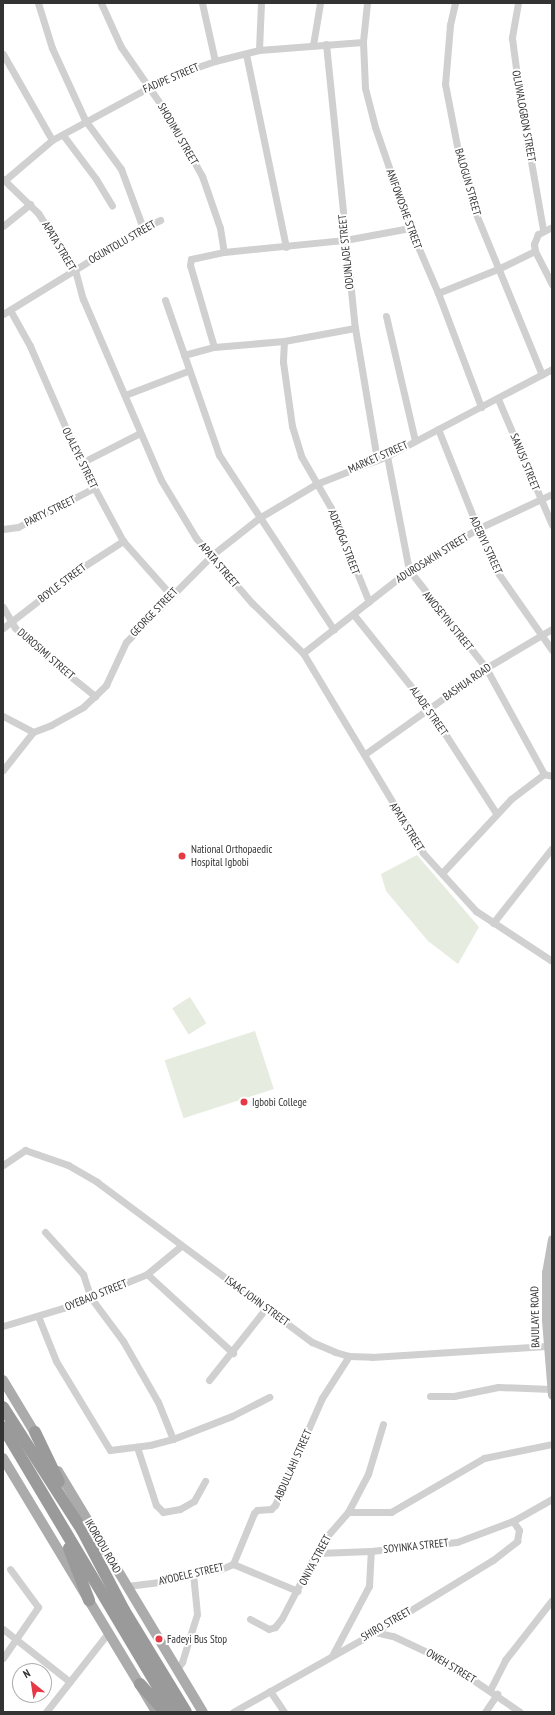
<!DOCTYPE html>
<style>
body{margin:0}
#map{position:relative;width:555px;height:1715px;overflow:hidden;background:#fff;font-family:"PT Sans Narrow",sans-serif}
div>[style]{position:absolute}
.green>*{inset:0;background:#e6ecdf;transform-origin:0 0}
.street>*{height:7px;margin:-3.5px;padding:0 3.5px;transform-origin:3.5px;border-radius:3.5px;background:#d0d0d0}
.secondary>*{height:9px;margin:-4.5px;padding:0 4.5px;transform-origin:4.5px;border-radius:4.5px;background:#bdbdbd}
.primary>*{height:10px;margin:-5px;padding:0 5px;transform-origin:5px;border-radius:5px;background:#ababab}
.highway>*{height:12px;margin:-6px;padding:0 6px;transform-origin:6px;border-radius:6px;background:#9a9a9a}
.dots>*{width:11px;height:11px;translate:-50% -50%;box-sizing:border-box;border:2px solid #fff;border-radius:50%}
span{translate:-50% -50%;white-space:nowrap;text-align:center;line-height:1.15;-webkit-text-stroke:4px #fff;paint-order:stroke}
.street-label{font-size:11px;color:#333}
.poi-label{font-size:11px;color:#333}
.left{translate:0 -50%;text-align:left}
.frame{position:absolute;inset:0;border:4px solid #333;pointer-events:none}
.north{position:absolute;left:12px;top:1663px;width:40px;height:40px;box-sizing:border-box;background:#fff;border:1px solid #adadad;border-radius:50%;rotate:330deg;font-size:11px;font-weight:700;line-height:16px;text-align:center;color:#333}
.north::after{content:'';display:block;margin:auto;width:14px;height:18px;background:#e63946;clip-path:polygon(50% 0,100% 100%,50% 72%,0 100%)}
</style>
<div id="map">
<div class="green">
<div style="clip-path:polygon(417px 855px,479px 927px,458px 964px,428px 941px,386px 891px,381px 874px)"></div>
<div style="left:190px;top:997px;width:31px;height:21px;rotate:58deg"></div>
<div style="left:255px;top:1031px;width:61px;height:95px;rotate:72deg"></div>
</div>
<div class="street">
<div style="left:38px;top:3px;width:47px;rotate:72.7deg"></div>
<div style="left:52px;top:48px;width:79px;rotate:65.4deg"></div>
<div style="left:85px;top:120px;width:61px;rotate:53.7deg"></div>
<div style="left:121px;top:169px;width:63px;rotate:69.6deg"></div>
<div style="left:101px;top:3px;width:48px;rotate:65.6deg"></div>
<div style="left:121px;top:47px;width:83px;rotate:55.3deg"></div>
<div style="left:168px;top:115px;width:70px;rotate:60.9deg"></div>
<div style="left:202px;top:176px;width:55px;rotate:70.9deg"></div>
<div style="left:220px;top:228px;width:24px;rotate:81deg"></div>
<div style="left:202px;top:3px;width:59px;rotate:77.4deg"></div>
<div style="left:367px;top:3px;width:39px;rotate:96deg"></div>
<div style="left:363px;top:42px;width:46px;rotate:87.5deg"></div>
<div style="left:365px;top:88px;width:40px;rotate:75.6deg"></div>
<div style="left:375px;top:127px;width:107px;rotate:70.9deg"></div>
<div style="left:410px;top:228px;width:71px;rotate:66.7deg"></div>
<div style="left:438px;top:293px;width:122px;rotate:69.3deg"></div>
<div style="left:455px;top:3px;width:23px;rotate:103deg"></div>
<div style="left:450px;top:25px;width:59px;rotate:94.8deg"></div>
<div style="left:445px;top:84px;width:68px;rotate:79deg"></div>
<div style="left:458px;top:151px;width:60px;rotate:74.6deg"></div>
<div style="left:474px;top:209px;width:179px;rotate:67.7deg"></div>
<div style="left:518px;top:3px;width:36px;rotate:100deg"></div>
<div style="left:512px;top:38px;width:62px;rotate:82.5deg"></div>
<div style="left:520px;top:99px;width:132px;rotate:80deg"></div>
<div style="left:326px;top:44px;width:285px;rotate:84.2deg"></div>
<div style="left:355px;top:328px;width:133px;rotate:80.5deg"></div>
<div style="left:313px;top:45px;width:43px;rotate:-80.5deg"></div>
<div style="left:259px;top:50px;width:47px;rotate:-87.6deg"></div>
<div style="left:3px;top:54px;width:99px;rotate:60.3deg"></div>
<div style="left:246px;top:54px;width:197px;rotate:78.3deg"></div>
<div style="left:63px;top:135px;width:55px;rotate:53.1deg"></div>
<div style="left:96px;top:179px;width:31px;rotate:59deg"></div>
<div style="left:3px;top:179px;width:49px;rotate:44.2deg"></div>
<div style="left:38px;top:213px;width:68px;rotate:57deg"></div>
<div style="left:75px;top:270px;width:30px;rotate:75deg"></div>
<div style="left:83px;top:299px;width:197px;rotate:66.7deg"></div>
<div style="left:161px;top:480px;width:68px;rotate:58.9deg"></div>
<div style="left:196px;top:538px;width:86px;rotate:49.3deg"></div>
<div style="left:252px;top:603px;width:71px;rotate:44.4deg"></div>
<div style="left:303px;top:653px;width:233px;rotate:59deg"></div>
<div style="left:423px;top:853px;width:79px;rotate:47.6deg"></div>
<div style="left:476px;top:911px;width:91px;rotate:33.3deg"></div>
<div style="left:5px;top:180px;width:62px;rotate:-40.4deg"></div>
<div style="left:52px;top:140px;width:130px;rotate:-28.5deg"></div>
<div style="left:166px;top:78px;width:52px;rotate:-19.1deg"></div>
<div style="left:215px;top:61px;width:45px;rotate:-14deg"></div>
<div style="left:259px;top:50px;width:104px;rotate:-4.4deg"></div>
<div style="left:3px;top:226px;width:35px;rotate:-39deg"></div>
<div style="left:552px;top:227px;width:16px;rotate:153deg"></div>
<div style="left:538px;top:234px;width:11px;rotate:112deg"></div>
<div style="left:534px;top:244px;width:7px;rotate:82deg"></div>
<div style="left:535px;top:251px;width:38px;rotate:63deg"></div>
<div style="left:438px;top:293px;width:67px;rotate:-22deg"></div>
<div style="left:500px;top:268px;width:39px;rotate:-26deg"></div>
<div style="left:165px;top:300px;width:164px;rotate:70.8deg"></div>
<div style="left:219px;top:455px;width:209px;rotate:56.7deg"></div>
<div style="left:10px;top:310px;width:41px;rotate:60.9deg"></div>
<div style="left:30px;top:346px;width:128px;rotate:66.4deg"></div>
<div style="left:81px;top:463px;width:89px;rotate:61.7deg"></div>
<div style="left:123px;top:541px;width:71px;rotate:48.4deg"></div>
<div style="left:3px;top:314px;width:164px;rotate:-31.6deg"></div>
<div style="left:143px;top:228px;width:19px;rotate:-25deg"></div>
<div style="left:386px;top:316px;width:128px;rotate:76.9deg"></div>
<div style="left:284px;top:341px;width:21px;rotate:93deg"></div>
<div style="left:283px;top:362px;width:65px;rotate:82deg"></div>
<div style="left:292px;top:426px;width:31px;rotate:73deg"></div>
<div style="left:301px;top:456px;width:60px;rotate:60deg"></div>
<div style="left:331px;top:508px;width:101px;rotate:68deg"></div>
<div style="left:214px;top:347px;width:85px;rotate:-106.3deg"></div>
<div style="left:190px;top:265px;width:6px;rotate:-81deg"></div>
<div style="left:191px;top:259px;width:34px;rotate:-12deg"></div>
<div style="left:224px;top:252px;width:122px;rotate:-5.7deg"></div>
<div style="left:345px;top:240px;width:66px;rotate:-10.5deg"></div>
<div style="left:184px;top:355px;width:31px;rotate:-15deg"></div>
<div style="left:214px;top:347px;width:70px;rotate:-4.9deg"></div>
<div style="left:284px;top:341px;width:72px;rotate:-10.4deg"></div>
<div style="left:125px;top:395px;width:67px;rotate:-20.9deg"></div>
<div style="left:498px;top:399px;width:137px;rotate:66.8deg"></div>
<div style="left:438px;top:429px;width:135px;rotate:68.2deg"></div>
<div style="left:488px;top:554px;width:21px;rotate:62deg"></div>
<div style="left:498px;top:573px;width:94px;rotate:55deg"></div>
<div style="left:387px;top:456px;width:116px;rotate:79.1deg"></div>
<div style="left:409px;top:570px;width:125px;rotate:51.8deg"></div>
<div style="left:486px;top:668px;width:121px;rotate:61.3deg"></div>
<div style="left:81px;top:463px;width:66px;rotate:-27deg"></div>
<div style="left:3px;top:529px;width:15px;rotate:-8deg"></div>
<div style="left:18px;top:527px;width:85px;rotate:-27.2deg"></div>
<div style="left:3px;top:607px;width:24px;rotate:60deg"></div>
<div style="left:15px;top:628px;width:52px;rotate:41.9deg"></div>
<div style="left:54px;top:663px;width:53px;rotate:38.8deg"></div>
<div style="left:354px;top:615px;width:120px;rotate:51.4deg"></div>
<div style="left:429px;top:709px;width:124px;rotate:57.2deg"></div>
<div style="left:3px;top:628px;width:95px;rotate:-37.7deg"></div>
<div style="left:78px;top:570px;width:54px;rotate:-32.8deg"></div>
<div style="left:303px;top:653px;width:135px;rotate:-38.1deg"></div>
<div style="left:409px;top:570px;width:79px;rotate:-31.1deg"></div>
<div style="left:477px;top:529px;width:83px;rotate:-25deg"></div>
<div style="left:3px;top:716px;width:34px;rotate:28deg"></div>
<div style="left:365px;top:754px;width:148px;rotate:-35.4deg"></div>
<div style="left:486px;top:668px;width:77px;rotate:-30.6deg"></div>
<div style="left:3px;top:770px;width:48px;rotate:-51.7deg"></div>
<div style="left:33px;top:732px;width:19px;rotate:-21deg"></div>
<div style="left:51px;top:725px;width:37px;rotate:-29deg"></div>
<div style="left:83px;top:707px;width:16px;rotate:-43deg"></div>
<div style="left:95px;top:696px;width:16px;rotate:-45deg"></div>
<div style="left:106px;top:685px;width:47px;rotate:-65.1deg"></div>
<div style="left:126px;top:642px;width:122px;rotate:-45.3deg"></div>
<div style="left:212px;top:555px;width:60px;rotate:-38.2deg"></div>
<div style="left:259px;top:518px;width:66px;rotate:-30.8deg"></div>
<div style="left:316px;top:484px;width:76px;rotate:-21.5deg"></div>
<div style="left:387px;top:456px;width:187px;rotate:-27.8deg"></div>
<div style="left:442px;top:873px;width:101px;rotate:-47deg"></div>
<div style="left:511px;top:799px;width:41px;rotate:-37.1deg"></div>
<div style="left:544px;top:774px;width:8px;rotate:14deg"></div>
<div style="left:493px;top:923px;width:95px;rotate:-51.8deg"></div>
<div style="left:3px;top:1165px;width:27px;rotate:-34deg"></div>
<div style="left:25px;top:1150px;width:46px;rotate:19.2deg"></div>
<div style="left:68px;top:1165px;width:34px;rotate:30deg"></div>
<div style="left:97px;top:1182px;width:268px;rotate:36.7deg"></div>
<div style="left:312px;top:1342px;width:25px;rotate:23deg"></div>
<div style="left:335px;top:1352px;width:15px;rotate:16deg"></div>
<div style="left:349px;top:1356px;width:23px;rotate:2deg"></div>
<div style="left:372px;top:1357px;width:175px;rotate:-3.6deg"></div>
<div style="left:45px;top:1232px;width:57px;rotate:47.9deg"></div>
<div style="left:83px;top:1274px;width:25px;rotate:72deg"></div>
<div style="left:91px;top:1298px;width:54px;rotate:53.3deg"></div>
<div style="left:123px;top:1341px;width:70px;rotate:60.2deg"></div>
<div style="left:158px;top:1402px;width:40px;rotate:68deg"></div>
<div style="left:147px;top:1274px;width:117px;rotate:42.6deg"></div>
<div style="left:38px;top:1316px;width:48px;rotate:68.2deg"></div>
<div style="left:56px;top:1361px;width:104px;rotate:58.8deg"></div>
<div style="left:110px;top:1450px;width:40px;rotate:-7.1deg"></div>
<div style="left:150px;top:1445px;width:24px;rotate:-15deg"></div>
<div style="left:173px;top:1439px;width:63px;rotate:-21.3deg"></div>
<div style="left:232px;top:1416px;width:42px;rotate:-27.2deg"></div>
<div style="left:3px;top:1326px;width:63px;rotate:-16.7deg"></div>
<div style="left:63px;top:1308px;width:91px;rotate:-22deg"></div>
<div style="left:147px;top:1274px;width:44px;rotate:-39.5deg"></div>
<div style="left:209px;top:1380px;width:92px;rotate:-51.6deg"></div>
<div style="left:430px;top:1396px;width:24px"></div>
<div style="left:454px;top:1396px;width:45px;rotate:-11.6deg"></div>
<div style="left:498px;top:1387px;width:53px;rotate:2.2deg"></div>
<div style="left:137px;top:1447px;width:61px;rotate:71.9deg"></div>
<div style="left:156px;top:1505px;width:10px;rotate:45deg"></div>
<div style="left:163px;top:1512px;width:17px;rotate:-10deg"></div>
<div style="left:180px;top:1509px;width:16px;rotate:-30deg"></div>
<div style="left:194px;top:1501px;width:23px;rotate:-61deg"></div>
<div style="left:348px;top:1512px;width:43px"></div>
<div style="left:391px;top:1512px;width:108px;rotate:-30.1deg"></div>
<div style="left:484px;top:1458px;width:69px;rotate:-11.6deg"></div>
<div style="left:318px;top:1553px;width:53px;rotate:-2.2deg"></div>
<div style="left:371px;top:1551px;width:86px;rotate:-6deg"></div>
<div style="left:457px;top:1542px;width:60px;rotate:-20.6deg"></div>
<div style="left:513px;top:1521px;width:45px;rotate:-29.4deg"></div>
<div style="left:233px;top:1564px;width:55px;rotate:-67.6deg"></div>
<div style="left:254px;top:1513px;width:4px;rotate:-45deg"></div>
<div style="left:257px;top:1510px;width:14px;rotate:-4deg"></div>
<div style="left:271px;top:1509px;width:6px;rotate:-45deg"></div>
<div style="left:275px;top:1505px;width:117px;rotate:-66.3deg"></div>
<div style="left:322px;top:1398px;width:50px;rotate:-57.3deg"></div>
<div style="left:127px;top:1586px;width:35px;rotate:-7deg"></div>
<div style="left:162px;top:1582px;width:32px;rotate:-16deg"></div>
<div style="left:193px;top:1573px;width:28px;rotate:-8deg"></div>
<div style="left:221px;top:1569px;width:13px;rotate:-23deg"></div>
<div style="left:233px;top:1564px;width:70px;rotate:22.6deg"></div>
<div style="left:250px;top:1619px;width:21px;rotate:28deg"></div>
<div style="left:269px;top:1629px;width:6px;rotate:-18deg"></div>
<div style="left:275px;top:1627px;width:11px;rotate:-52deg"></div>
<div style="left:282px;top:1618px;width:85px;rotate:-62.5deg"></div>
<div style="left:321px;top:1543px;width:41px;rotate:-48.9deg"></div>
<div style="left:348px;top:1512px;width:43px;rotate:-62.2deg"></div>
<div style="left:368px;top:1474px;width:52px;rotate:-73.3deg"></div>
<div style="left:3px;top:1629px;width:85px;rotate:38.3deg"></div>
<div style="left:375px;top:1632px;width:18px;rotate:13deg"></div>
<div style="left:393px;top:1636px;width:56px;rotate:25.2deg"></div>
<div style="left:444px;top:1660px;width:92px;rotate:34.4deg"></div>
<div style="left:333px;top:1654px;width:77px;rotate:-62.1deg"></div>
<div style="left:369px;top:1586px;width:35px;rotate:-87deg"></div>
<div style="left:3px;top:1658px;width:62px;rotate:-55.5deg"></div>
<div style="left:38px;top:1607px;width:47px;rotate:-126.4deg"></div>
<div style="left:177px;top:1669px;width:9px;rotate:-54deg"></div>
<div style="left:182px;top:1662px;width:50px;rotate:-72.6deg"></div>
<div style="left:197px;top:1614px;width:41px;rotate:-95.6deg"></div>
<div style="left:490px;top:1690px;width:34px;rotate:-63deg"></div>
<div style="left:505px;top:1660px;width:76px;rotate:-51.9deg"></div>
<div style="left:270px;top:1691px;width:25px;rotate:56deg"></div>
<div style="left:46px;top:1712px;width:100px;rotate:-51.9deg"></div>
<div style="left:233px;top:1712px;width:163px;rotate:-29.4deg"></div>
<div style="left:375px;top:1632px;width:138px;rotate:-31.4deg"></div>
<div style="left:493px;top:1560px;width:31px;rotate:-38deg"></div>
<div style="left:517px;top:1541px;width:11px;rotate:-80deg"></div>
<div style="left:519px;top:1530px;width:11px;rotate:-124deg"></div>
<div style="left:485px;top:1712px;width:22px;rotate:-56deg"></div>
</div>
<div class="secondary">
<div style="left:552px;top:1239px;width:34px;rotate:100deg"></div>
<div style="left:546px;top:1272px;width:48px;rotate:90deg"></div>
<div style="left:546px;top:1320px;width:75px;rotate:85.4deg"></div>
</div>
<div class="primary">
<div style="left:3px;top:1380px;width:68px;rotate:58.9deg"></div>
<div style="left:3px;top:1458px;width:297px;rotate:58.9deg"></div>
<div style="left:58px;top:1471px;width:281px;rotate:59deg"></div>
</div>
<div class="highway">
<div style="left:3px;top:1407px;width:146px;rotate:57.3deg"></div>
<div style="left:82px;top:1530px;width:90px;rotate:62.3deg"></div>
<div style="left:124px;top:1610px;width:119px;rotate:58.7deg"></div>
<div style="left:3px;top:1427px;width:332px;rotate:59.2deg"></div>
<div style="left:35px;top:1432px;width:55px;rotate:64.4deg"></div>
<div style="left:69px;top:1548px;width:56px;rotate:69deg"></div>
<div style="left:140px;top:1684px;width:38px;rotate:48deg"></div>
</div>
<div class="dots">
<div style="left:182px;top:856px;background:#e63946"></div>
<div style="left:244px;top:1102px;background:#e63946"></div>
<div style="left:159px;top:1639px;background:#e63946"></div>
</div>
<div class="street-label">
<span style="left:171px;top:78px;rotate:-23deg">FADIPE STREET</span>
<span style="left:524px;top:116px;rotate:80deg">OLUWALOGBON STREET</span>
<span style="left:178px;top:134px;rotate:60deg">SHODIMU STREET</span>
<span style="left:468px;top:182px;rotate:74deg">BALOGUN STREET</span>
<span style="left:404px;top:209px;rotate:70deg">ANIFOWOSHE STREET</span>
<span style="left:122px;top:242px;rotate:-30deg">OGUNTOLU STREET</span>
<span style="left:59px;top:246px;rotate:59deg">APATA STREET</span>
<span style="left:346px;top:252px;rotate:-96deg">ODUNLADE STREET</span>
<span style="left:378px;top:457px;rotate:-24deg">MARKET STREET</span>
<span style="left:80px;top:458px;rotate:64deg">OLALEYE STREET</span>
<span style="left:525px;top:462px;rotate:68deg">SANUSI STREET</span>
<span style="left:50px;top:511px;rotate:-26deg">PARTY STREET</span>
<span style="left:344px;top:542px;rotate:69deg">ADEKOGA STREET</span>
<span style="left:486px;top:545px;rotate:65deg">ADEBIYI STREET</span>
<span style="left:432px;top:558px;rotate:-32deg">ADUROSAKIN STREET</span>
<span style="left:219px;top:565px;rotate:50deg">APATA STREET</span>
<span style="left:62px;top:583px;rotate:-37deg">BOYLE STREET</span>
<span style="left:154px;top:612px;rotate:-46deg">GEORGE STREET</span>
<span style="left:448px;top:621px;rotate:51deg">AWOSEYIN STREET</span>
<span style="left:46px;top:654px;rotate:41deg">DUROSIMI STREET</span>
<span style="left:467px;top:682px;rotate:-35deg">BASHUA ROAD</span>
<span style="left:429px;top:711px;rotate:55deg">ALADE STREET</span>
<span style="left:407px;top:827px;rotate:58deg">APATA STREET</span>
<span style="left:96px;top:1295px;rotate:-22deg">OYEBAJO STREET</span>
<span style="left:257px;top:1301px;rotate:36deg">ISAAC JOHN STREET</span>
<span style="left:535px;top:1317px;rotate:-91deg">BAJULAYE ROAD</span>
<span style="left:293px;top:1465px;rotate:-66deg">ABDULLAHI STREET</span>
<span style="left:103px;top:1546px;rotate:60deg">IKORODU ROAD</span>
<span style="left:416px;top:1546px;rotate:-6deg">SOYINKA STREET</span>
<span style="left:315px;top:1560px;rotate:-62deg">ONIYA STREET</span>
<span style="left:191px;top:1574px;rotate:-13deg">AYODELE STREET</span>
<span style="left:386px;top:1624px;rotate:-30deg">SHIRO STREET</span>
<span style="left:451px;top:1666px;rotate:31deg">OWEH STREET</span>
</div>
<div class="poi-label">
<span class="left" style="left:191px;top:856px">National Orthopaedic<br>Hospital Igbobi</span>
<span class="left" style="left:252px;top:1102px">Igbobi College</span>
<span class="left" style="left:167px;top:1639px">Fadeyi Bus Stop</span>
</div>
<div class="frame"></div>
<div class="north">N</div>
</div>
